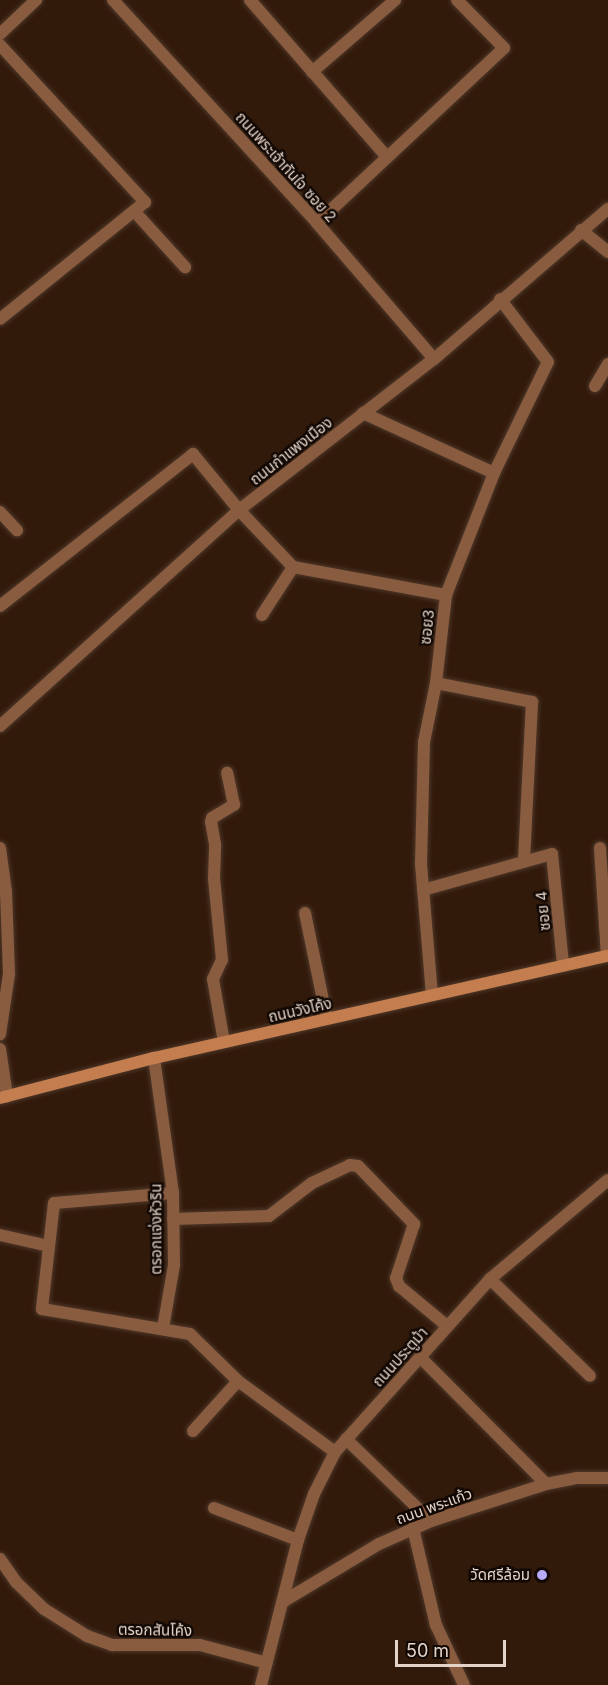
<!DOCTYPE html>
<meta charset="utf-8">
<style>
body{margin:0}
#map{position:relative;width:608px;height:1685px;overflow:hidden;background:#321a0b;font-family:Inter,"Noto Sans Thai",sans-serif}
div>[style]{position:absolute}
.roads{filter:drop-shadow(0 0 2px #4e3829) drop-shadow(0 0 2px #4e3829)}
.minor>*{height:12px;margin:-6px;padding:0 6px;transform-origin:6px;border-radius:6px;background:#895c40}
.secondary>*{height:12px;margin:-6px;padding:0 6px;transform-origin:6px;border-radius:6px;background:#c47d4e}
.dots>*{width:16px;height:16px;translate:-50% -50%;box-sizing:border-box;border:3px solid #120803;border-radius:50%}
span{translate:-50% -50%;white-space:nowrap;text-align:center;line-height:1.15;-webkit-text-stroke:5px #120803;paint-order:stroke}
.street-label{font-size:15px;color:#e3d3c9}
.poi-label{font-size:15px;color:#e3d3c9}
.right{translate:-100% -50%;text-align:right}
.scale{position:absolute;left:395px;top:1640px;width:111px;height:27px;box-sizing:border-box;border:3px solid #e3d3c9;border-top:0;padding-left:8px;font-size:18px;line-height:21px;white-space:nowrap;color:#e3d3c9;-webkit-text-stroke:4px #120803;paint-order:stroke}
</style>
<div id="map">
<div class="roads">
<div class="minor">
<div style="left:113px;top:0;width:302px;rotate:47.5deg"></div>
<div style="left:317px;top:223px;width:179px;rotate:49.3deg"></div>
<div style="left:250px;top:0;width:208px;rotate:48.9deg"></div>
<div style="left:0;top:34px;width:50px;rotate:-43.4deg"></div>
<div style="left:0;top:45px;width:214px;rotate:47.3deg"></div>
<div style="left:145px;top:202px;width:186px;rotate:141.1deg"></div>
<div style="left:312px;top:72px;width:110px;rotate:-40.9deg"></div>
<div style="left:134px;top:211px;width:76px;rotate:47.7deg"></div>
<div style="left:317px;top:223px;width:256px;rotate:-43.1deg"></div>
<div style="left:504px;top:48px;width:67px;rotate:-134.4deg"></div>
<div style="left:581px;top:230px;width:35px;rotate:39deg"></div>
<div style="left:595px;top:386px;width:26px;rotate:-59deg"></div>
<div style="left:363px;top:413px;width:144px;rotate:24.6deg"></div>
<div style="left:0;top:512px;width:25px;rotate:47deg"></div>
<div style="left:0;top:606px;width:246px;rotate:-38.2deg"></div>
<div style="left:193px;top:454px;width:72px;rotate:50.6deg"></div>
<div style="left:239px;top:510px;width:79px;rotate:46.5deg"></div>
<div style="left:293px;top:567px;width:156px;rotate:10.4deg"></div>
<div style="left:262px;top:615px;width:57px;rotate:-57.1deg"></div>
<div style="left:436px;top:683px;width:98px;rotate:11.2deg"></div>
<div style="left:532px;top:702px;width:160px;rotate:92.9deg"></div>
<div style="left:0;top:726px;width:322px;rotate:-42.1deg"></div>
<div style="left:239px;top:510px;width:247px;rotate:-37.8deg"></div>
<div style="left:434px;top:359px;width:230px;rotate:-40.8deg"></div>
<div style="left:0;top:848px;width:44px;rotate:82.2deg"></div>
<div style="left:6px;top:892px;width:82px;rotate:87.9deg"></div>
<div style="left:9px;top:974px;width:61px;rotate:98.5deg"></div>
<div style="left:600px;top:848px;width:108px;rotate:86.3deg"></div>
<div style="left:423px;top:890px;width:134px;rotate:-15.6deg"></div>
<div style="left:552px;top:854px;width:111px;rotate:84.3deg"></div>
<div style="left:305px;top:913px;width:108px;rotate:78.3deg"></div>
<div style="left:432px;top:995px;width:131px;rotate:-94.8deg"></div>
<div style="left:421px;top:864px;width:122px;rotate:-88.6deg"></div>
<div style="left:424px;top:742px;width:60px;rotate:-78.5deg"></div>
<div style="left:436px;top:683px;width:89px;rotate:-83.5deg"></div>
<div style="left:446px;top:595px;width:131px;rotate:-68.5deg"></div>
<div style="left:494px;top:473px;width:123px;rotate:-64.1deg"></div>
<div style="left:548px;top:362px;width:79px;rotate:-127.3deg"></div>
<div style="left:224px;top:1042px;width:64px;rotate:-99.9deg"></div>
<div style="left:213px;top:979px;width:21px;rotate:-65deg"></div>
<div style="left:222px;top:960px;width:81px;rotate:-95.6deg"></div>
<div style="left:214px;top:879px;width:35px;rotate:-88deg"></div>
<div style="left:215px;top:844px;width:22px;rotate:-100deg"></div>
<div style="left:211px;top:822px;width:4px;rotate:-76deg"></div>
<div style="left:212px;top:818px;width:26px;rotate:-31deg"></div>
<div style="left:234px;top:805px;width:33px;rotate:-102deg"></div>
<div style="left:0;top:1049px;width:48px;rotate:81.5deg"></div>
<div style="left:154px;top:1058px;width:136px;rotate:82deg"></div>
<div style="left:173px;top:1193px;width:72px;rotate:89.2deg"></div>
<div style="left:174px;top:1265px;width:64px;rotate:99.9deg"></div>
<div style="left:173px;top:1193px;width:119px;rotate:175.2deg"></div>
<div style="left:54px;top:1203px;width:107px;rotate:96.5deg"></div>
<div style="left:42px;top:1309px;width:150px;rotate:9.6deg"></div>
<div style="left:190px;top:1334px;width:67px;rotate:44.4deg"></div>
<div style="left:238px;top:1381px;width:120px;rotate:36.2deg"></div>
<div style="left:173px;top:1219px;width:96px;rotate:-1.8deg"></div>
<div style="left:269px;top:1216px;width:54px;rotate:-37.5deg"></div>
<div style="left:312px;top:1183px;width:42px;rotate:-25.3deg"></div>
<div style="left:350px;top:1165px;width:8px;rotate:7deg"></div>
<div style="left:358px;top:1166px;width:81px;rotate:46deg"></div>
<div style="left:414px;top:1224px;width:57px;rotate:108.4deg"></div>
<div style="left:396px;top:1278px;width:9px;rotate:69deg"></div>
<div style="left:399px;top:1286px;width:62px;rotate:39.8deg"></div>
<div style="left:0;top:1235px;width:50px;rotate:12.7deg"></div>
<div style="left:490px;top:1279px;width:139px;rotate:44.1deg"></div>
<div style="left:421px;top:1358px;width:177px;rotate:45.2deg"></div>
<div style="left:193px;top:1431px;width:67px;rotate:-48deg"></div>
<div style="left:346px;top:1439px;width:118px;rotate:44deg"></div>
<div style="left:214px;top:1508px;width:90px;rotate:20.9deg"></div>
<div style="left:413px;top:1528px;width:100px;rotate:76.7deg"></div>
<div style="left:436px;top:1625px;width:66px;rotate:65deg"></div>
<div style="left:0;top:1559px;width:28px;rotate:55deg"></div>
<div style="left:16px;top:1582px;width:39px;rotate:44deg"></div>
<div style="left:44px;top:1609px;width:51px;rotate:32.1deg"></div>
<div style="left:87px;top:1636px;width:27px;rotate:20deg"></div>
<div style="left:112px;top:1645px;width:88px"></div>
<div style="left:200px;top:1645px;width:69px;rotate:15deg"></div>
<div style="left:284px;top:1601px;width:111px;rotate:-31deg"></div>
<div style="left:379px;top:1544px;width:57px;rotate:-23.9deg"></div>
<div style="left:431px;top:1521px;width:121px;rotate:-17.8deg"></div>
<div style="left:546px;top:1484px;width:32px;rotate:-11deg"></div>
<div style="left:577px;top:1478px;width:31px"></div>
<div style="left:261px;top:1685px;width:150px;rotate:-75.7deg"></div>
<div style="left:298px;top:1540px;width:49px;rotate:-70.8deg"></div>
<div style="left:314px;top:1494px;width:47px;rotate:-63.4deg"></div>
<div style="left:335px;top:1452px;width:232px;rotate:-48.1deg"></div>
<div style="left:490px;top:1279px;width:154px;rotate:-40deg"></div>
</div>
<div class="secondary">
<div style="left:0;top:1098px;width:159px;rotate:-14.6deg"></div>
<div style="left:154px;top:1058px;width:465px;rotate:-12.7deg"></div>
</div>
</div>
<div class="dots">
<div style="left:542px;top:1575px;background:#b6abf8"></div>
</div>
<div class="street-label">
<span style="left:286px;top:167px;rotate:48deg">ถนนพระเจ้าทันใจ ซอย 2</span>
<span style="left:291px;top:451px;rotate:-38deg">ถนนกำแพงเมือง</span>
<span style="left:427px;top:627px;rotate:-84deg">ซอย3</span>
<span style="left:543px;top:911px;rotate:-96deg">ซอย 4</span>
<span style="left:300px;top:1010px;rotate:-13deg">ถนนวังโค้ง</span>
<span style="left:156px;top:1229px;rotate:-90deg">ตรอกแจ่งหัวริน</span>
<span style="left:400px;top:1357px;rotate:-48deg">ถนนประตูม้า</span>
<span style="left:434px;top:1506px;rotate:-20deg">ถนน พระแก้ว</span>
<span style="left:155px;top:1630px;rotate:1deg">ตรอกสันโค้ง</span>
</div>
<div class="poi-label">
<span class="right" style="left:530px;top:1575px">วัดศรีล้อม</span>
</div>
<div class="scale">50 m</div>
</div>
